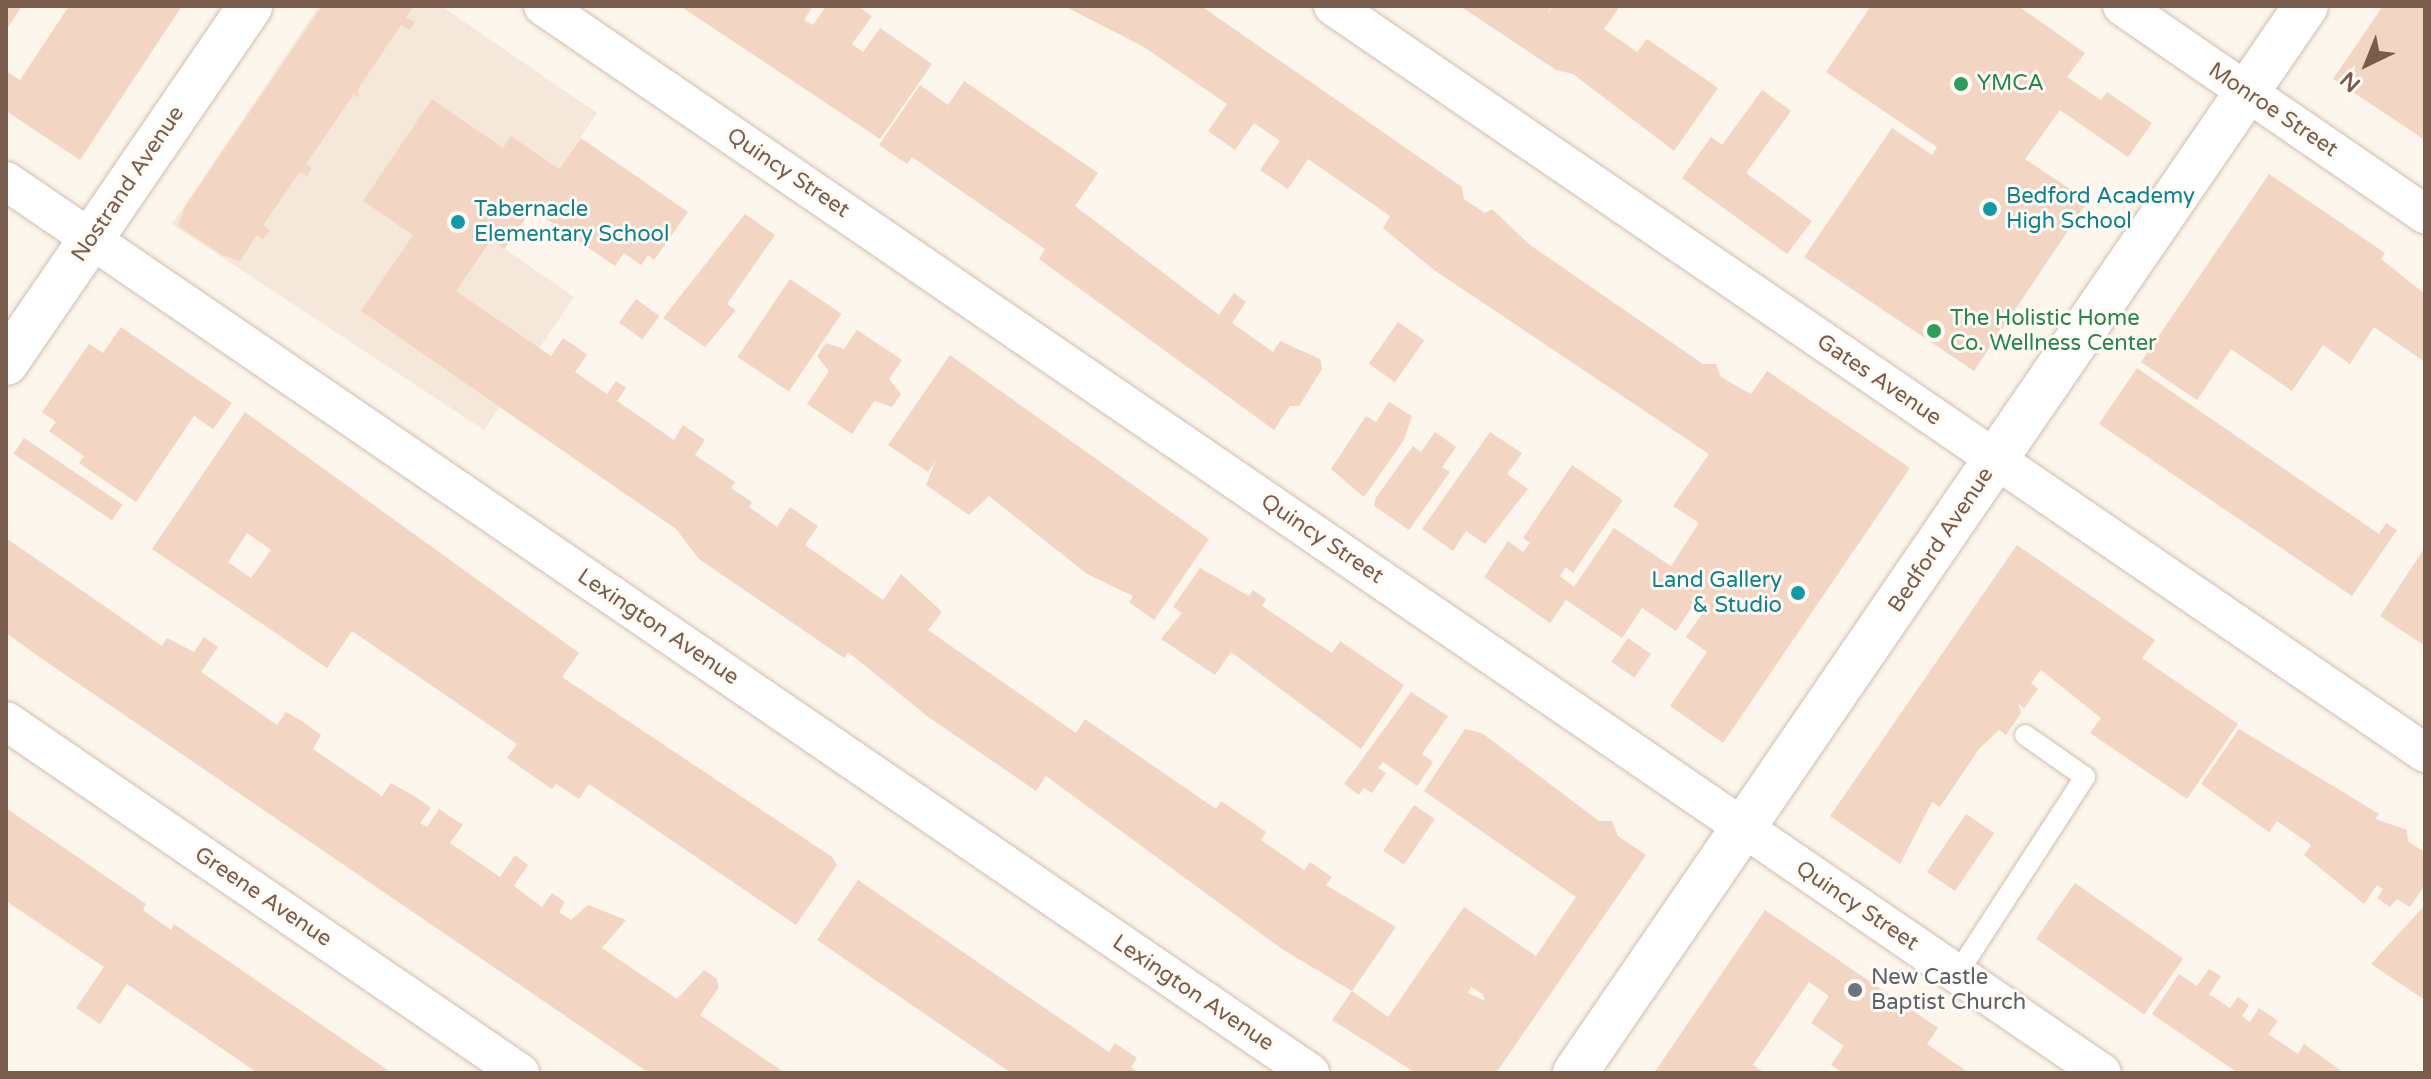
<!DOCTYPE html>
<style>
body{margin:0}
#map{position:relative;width:2431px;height:1079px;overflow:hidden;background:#fdf6ec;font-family:"Varela Round",sans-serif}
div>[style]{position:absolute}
.residential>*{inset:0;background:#f5e8da}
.building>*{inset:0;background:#f3d5c3;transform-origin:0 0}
.roads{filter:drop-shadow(0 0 2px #d1beb0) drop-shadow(0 0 2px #d1beb0)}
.lane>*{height:20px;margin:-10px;padding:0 10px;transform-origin:10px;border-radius:10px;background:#fff}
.street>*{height:38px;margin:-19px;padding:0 19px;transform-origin:19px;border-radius:19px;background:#fff}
.secondary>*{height:44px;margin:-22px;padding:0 22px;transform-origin:22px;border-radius:22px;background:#fff}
.dots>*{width:22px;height:22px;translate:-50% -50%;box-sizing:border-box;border:4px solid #fffaf3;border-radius:50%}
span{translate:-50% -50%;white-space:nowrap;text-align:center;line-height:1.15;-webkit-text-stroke:6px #fffaf3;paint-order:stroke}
.leisure-label{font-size:22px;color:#27864d}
.left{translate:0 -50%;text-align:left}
.street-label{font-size:22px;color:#7a5c4d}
.culture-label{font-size:22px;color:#0d838f}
.right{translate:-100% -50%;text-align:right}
.worship-label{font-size:22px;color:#5b616d}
.frame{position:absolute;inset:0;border:8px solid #7a5c4d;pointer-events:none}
.north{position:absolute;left:2327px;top:24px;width:80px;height:80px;-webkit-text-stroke:6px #fffaf3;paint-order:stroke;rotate:223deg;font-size:22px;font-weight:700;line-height:32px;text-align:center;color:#7a5c4d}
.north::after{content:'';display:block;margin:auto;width:28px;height:36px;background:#7a5c4d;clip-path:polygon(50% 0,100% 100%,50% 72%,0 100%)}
</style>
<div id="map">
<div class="residential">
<div style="clip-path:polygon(319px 6px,441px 6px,597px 113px,505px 249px,574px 297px,484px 430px,172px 224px)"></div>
</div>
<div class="building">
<div style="clip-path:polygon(6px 6px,22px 6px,6px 30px)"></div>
<div style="clip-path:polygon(69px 6px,182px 6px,80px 160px,6px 111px,6px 71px,20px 80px)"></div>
<div style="clip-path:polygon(322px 6px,414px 6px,406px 17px,415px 22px,410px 30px,401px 25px,358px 89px,359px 98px,354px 94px,306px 164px,312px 168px,307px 176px,300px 172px,263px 225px,270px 230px,263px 239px,257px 235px,240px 261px,222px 255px,178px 226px,185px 207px)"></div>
<div style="clip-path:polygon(680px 6px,813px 6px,804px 20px,813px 25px,826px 6px,857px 6px,872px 16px,852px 44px,863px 52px,880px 28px,932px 64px,880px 139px)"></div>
<div style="clip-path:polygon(1064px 6px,1201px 6px,1462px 187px,1464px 199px,1485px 213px,1492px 209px,1530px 245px,1703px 364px,1716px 364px,1721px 377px,1751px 394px,1767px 371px,1910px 468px,1723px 743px,1670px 706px,1707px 652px,1686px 637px,1704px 611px,1694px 604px,1676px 631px,1642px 608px,1622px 638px,1566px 600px,1550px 623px,1484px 577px,1508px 541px,1523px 552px,1530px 543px,1523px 538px,1572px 465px,1623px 500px,1573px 573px,1566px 567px,1560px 576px,1574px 587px,1614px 528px,1671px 566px,1699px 523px,1673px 506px,1709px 454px,1434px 270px,1383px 228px,1390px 216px,1308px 159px,1288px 189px,1260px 170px,1280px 141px,1254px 123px,1235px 150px,1208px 131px,1227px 104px,1144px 47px)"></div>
<div style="clip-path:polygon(1460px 6px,1551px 6px,1548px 14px,1553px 6px,1620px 6px,1604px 29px,1637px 52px,1647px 39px,1718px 88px,1674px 151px,1573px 74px,1556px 70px)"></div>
<div style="clip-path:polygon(1871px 6px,2018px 6px,2085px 53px,2067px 77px,2101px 100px,2107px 92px,2152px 123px,2128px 157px,2060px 110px,2025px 159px,2088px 201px,1974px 371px,1804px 257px,1892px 128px,1932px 155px,1937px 147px,1826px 72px)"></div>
<div style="clip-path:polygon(2383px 6px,2425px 6px,2425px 140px,2333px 79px)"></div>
<div style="clip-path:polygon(964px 81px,1098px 173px,1075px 206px,1219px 315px,1234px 293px,1246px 302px,1232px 323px,1273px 352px,1280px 341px,1320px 359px,1322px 369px,1299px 406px,1290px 406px,1274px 430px,1039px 259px,1045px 249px,912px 157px,907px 164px,879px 145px,920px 85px,948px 105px)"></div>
<div style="clip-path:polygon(1762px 90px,1791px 111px,1746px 173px,1812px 221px,1787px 254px,1682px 178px,1711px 137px,1722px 145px)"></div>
<div style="clip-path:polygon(432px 99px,503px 148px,511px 136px,559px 169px,581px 138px,688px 212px,654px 260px,648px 255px,641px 265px,624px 253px,615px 266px,532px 209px,504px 249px,491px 240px,456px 291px,551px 356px,563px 338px,575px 346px,587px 355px,575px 372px,607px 394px,616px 381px,626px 388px,617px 401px,674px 440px,683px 425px,705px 440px,695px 455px,735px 482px,731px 488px,752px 502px,749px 507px,777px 527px,790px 507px,818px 526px,805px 545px,883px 600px,901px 574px,942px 612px,928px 630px,1076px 733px,1085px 719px,1216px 809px,1221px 801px,1266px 832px,1261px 840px,1304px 870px,1310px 862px,1332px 877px,1326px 885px,1396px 927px,1352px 991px,1282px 949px,1046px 776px,1036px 791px,927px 716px,848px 652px,844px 658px,699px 559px,676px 529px,361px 311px,413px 235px,363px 201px)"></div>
<div style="clip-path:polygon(2269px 174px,2385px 253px,2381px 259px,2425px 294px,2425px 362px,2374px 327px,2350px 364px,2323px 345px,2292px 391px,2231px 349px,2197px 400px,2141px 362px)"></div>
<div style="clip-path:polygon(745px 214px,775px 235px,727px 304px,736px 310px,705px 347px,663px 318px)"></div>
<div style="left:790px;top:279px;width:62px;height:94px;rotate:34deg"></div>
<div style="left:636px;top:299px;width:29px;height:29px;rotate:36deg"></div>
<div style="left:1398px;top:322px;width:32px;height:51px;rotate:35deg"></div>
<div style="clip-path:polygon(121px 327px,232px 403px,213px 429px,194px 416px,136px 502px,79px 463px,84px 456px,49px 431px,56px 422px,42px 412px,89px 344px,103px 353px)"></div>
<div style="clip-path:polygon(857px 330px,902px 360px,889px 379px,901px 394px,892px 407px,874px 401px,852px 434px,807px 404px,829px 371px,817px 356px,826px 343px,844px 349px)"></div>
<div style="clip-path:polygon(950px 355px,1209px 539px,1154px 620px,1129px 602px,1133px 596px,1087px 574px,989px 496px,969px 515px,926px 485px,936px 460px,928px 472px,888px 445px)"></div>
<div style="clip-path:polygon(2137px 368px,2379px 534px,2386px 523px,2397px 530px,2352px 596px,2099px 424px)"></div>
<div style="clip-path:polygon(1389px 402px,1412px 416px,1404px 440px,1364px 497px,1331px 469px,1366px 416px,1376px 422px)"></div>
<div style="clip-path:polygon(evenodd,245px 412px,579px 653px,562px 677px,832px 857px,837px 865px,796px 925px,589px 784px,579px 799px,556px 784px,552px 789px,507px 758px,517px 744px,352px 631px,327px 668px,152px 549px,245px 412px,247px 533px,271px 550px,251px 578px,228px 562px,247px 533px)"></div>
<div style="clip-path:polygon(1435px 432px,1456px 447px,1442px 467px,1450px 472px,1409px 530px,1374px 506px,1375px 499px,1413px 446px,1421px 452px)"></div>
<div style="clip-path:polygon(1490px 432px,1522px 453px,1507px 474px,1528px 489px,1485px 544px,1466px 531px,1453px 551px,1422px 529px)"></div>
<div style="left:24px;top:438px;width:119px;height:19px;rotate:34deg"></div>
<div style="clip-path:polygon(6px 538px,162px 646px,167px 638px,194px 652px,204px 637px,218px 647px,201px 672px,277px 725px,286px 712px,300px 720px,321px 735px,313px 749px,382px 796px,391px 783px,416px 797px,431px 808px,420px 823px,427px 827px,439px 809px,463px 825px,450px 843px,500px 877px,515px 855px,528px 865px,514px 886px,542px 907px,552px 893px,565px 902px,559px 912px,571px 920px,588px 905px,626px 920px,602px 948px,677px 999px,704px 970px,716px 978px,719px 987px,700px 1015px,785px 1073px,649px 1073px,38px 656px,6px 633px)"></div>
<div style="clip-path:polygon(2017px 545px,2155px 640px,2142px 658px,2238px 724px,2187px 799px,2090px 733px,2101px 718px,2041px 670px,2031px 683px,2038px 689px,2024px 708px,2018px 703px,2021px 713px,2006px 735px,1999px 730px,1979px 749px,1940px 807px,1932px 802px,1900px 864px,1830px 816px)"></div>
<div style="clip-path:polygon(2425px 547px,2425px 646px,2380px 616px)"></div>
<div style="clip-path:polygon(1200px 568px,1249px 596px,1253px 590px,1266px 599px,1262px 606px,1332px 653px,1340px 641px,1404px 685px,1361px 749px,1231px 652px,1215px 675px,1161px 639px,1182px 613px,1173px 607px)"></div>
<div style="left:1628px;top:638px;width:28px;height:29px;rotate:35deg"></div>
<div style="clip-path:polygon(1411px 692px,1448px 716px,1422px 754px,1433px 762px,1417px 786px,1383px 762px,1378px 768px,1386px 773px,1372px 793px,1364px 788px,1359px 795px,1344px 784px)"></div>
<div style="clip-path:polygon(evenodd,1465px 729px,1482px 733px,1599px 821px,1612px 821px,1618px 836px,1646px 855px,1496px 1073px,1416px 1073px,1332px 1020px,1352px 991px,1388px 1017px,1464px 907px,1536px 956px,1576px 897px,1424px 791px,1465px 729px,1471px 987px,1483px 994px,1485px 1001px,1468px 993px,1471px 987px)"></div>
<div style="clip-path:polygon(2239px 729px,2366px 806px,2379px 814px,2375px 819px,2407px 830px,2408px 841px,2425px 853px,2425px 885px,2410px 907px,2397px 899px,2390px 907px,2377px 898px,2383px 889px,2377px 885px,2364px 904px,2304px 855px,2311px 845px,2277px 821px,2269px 832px,2201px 784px)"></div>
<div style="left:1414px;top:805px;width:25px;height:55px;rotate:34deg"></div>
<div style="clip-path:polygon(6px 808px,146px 904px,143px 910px,171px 930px,174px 924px,392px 1073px,258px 1073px,127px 984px,100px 1024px,76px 1008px,104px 967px,6px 901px)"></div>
<div style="left:1966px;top:814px;width:34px;height:70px;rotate:34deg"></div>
<div style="clip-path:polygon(858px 880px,1109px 1052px,1115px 1043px,1137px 1058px,1131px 1067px,1139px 1073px,1011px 1073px,976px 1049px,817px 940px)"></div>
<div style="left:2075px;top:883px;width:132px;height:68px;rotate:35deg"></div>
<div style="clip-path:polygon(2425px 905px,2425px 1000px,2371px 964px)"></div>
<div style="clip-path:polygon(1765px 910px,1938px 1028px,1927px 1044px,1969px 1073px,1843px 1073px,1831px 1065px,1844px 1046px,1811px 1023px,1829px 996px,1809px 982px,1753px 1065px,1765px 1073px,1654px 1073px)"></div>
<div style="clip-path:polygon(2209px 969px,2221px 976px,2209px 994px,2230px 1008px,2238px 997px,2249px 1005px,2242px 1016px,2250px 1022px,2259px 1008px,2278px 1021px,2268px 1034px,2298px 1054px,2304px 1044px,2344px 1073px,2238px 1073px,2152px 1014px,2179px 974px,2197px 986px)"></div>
</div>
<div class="roads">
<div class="lane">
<div style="left:1957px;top:974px;width:235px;rotate:-57deg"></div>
<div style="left:2085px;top:777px;width:73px;rotate:-145deg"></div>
</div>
<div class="street">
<div style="left:543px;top:6px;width:1889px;rotate:34.39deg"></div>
<div style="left:1333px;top:6px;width:1323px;rotate:34.37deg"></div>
<div style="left:2122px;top:6px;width:368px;rotate:34.5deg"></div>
<div style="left:6px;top:181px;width:1580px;rotate:34.37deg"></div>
<div style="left:6px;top:721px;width:623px;rotate:34.4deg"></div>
</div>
<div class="secondary">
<div style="left:6px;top:363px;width:432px;rotate:-55.6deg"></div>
<div style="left:1575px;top:1073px;width:1293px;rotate:-55.59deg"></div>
</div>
</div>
<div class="dots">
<div style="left:1961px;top:84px;background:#2e9e5b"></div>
<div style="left:1990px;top:209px;background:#0f9aa8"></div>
<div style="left:458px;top:222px;background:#0f9aa8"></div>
<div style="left:1934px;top:331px;background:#2e9e5b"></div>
<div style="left:1798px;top:593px;background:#0f9aa8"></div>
<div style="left:1855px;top:990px;background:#6b7280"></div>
</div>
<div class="leisure-label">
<span class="left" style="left:1977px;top:84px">YMCA</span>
<span class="left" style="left:1950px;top:331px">The Holistic Home<br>Co. Wellness Center</span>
</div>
<div class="street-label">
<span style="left:2273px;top:110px;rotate:34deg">Monroe Street</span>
<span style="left:788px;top:173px;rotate:34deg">Quincy Street</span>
<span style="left:128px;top:184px;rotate:-56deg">Nostrand Avenue</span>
<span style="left:1879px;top:380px;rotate:34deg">Gates Avenue</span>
<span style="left:1322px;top:539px;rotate:34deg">Quincy Street</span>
<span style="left:1941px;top:540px;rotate:-56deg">Bedford Avenue</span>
<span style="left:658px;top:627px;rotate:34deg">Lexington Avenue</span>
<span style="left:263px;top:897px;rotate:34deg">Greene Avenue</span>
<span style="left:1857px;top:906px;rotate:34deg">Quincy Street</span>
<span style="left:1193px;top:993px;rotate:34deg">Lexington Avenue</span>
</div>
<div class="culture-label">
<span class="left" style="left:2006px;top:209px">Bedford Academy<br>High School</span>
<span class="left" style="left:474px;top:222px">Tabernacle<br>Elementary School</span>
<span class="right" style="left:1782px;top:593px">Land Gallery<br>&amp; Studio</span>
</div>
<div class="worship-label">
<span class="left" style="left:1871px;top:990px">New Castle<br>Baptist Church</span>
</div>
<div class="frame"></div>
<div class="north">N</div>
</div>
